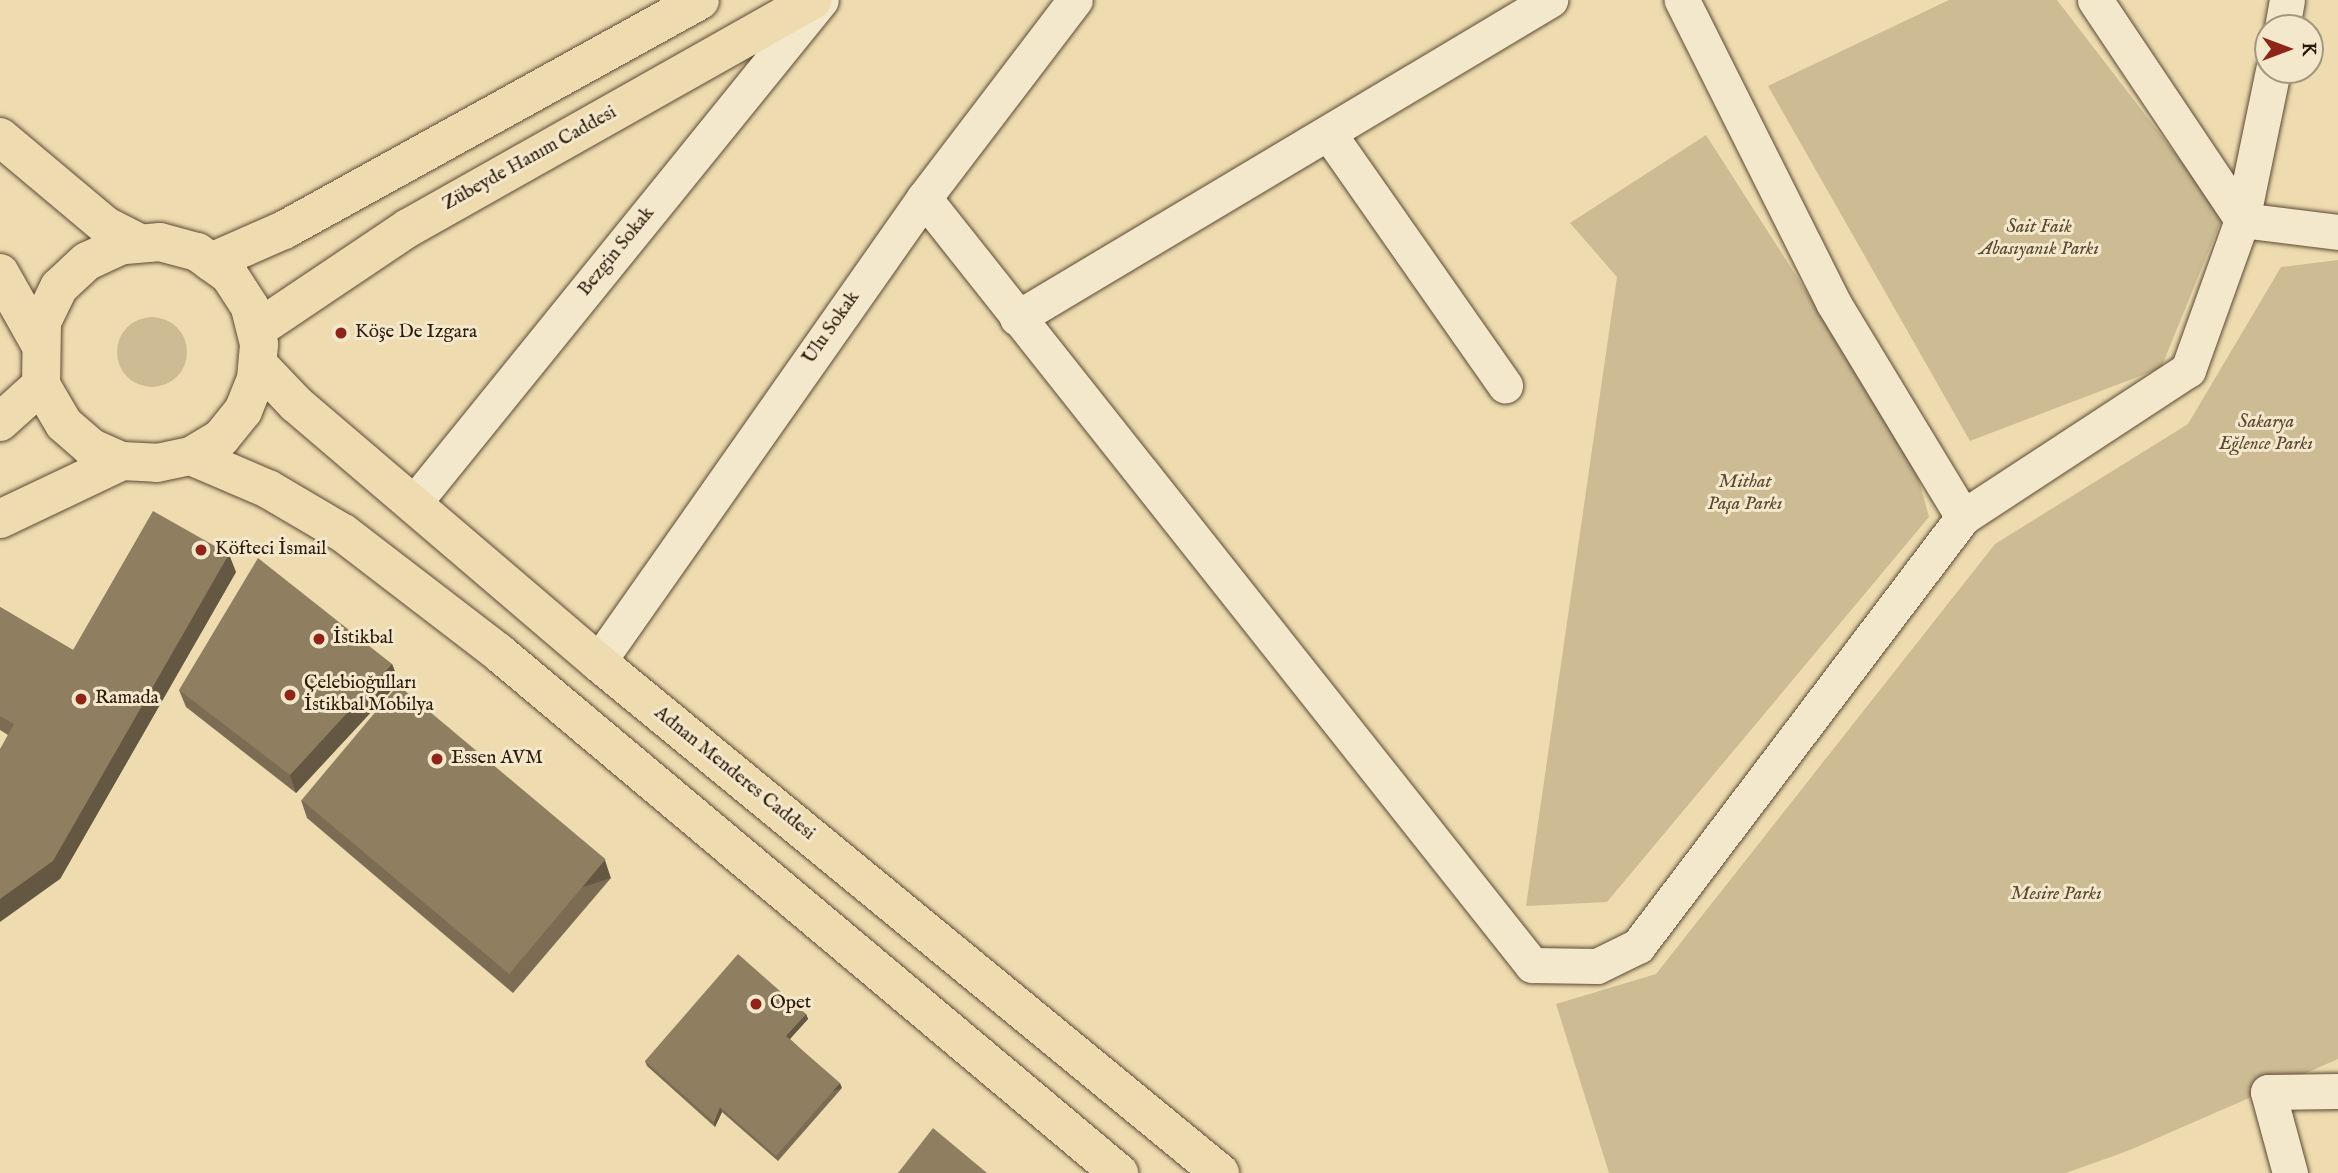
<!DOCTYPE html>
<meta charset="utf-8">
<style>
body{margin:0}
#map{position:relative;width:2338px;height:1173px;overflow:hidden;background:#eedcb0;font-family:"IM FELL English",serif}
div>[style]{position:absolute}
.green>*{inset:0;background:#cdbb94}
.round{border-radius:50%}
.roads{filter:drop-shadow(0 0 2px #5c4a34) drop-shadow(0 0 2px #5c4a34)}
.minor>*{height:35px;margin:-17.5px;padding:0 17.5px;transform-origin:17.5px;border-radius:17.5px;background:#f4e8cc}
.major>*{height:38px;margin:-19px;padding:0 19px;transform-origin:19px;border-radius:19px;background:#eedcb0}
.wall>*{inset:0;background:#7c6c53}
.shaded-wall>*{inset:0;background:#655843;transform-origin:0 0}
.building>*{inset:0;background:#907e60;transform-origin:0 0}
.dots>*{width:19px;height:19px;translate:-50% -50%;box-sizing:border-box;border:4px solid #f4e8cc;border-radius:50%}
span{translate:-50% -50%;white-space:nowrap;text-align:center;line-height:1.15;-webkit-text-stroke:6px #f4e8cc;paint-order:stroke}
.street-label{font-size:19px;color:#2b190a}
.park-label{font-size:19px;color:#5c4a33;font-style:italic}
.poi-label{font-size:19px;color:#2b190a}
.left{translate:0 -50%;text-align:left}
.north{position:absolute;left:2254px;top:14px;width:70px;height:70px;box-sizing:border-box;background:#f4e8cc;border:2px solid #a4957e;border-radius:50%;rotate:90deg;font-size:19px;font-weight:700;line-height:28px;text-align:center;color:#2b190a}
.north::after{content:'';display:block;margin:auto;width:24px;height:32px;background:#8f2418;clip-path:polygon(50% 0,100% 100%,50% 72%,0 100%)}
</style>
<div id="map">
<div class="green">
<div style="clip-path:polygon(1949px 0,2057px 0,2223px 216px,2161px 368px,1970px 441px,1768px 86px)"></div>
<div style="clip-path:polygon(1706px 135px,1913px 458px,1929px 517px,1607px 902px,1526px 906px,1617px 277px,1570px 223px)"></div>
<div style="clip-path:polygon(2338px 260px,2338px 1059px,2130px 1150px,2066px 1173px,1609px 1173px,1556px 1004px,1656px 974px,1995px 544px,2188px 424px,2281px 267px)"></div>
<div class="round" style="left:117px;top:317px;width:70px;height:70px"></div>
</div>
<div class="roads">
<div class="minor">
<div style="left:2095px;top:0;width:265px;rotate:56.2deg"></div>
<div style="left:2242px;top:220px;width:97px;rotate:7.1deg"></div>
<div style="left:2282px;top:28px;width:28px;rotate:-80deg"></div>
<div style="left:1329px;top:134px;width:307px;rotate:55deg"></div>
<div style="left:924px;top:198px;width:979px;rotate:51.6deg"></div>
<div style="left:1532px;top:965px;width:65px;rotate:0.9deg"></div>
<div style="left:1597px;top:966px;width:46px;rotate:-26deg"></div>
<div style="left:1638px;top:946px;width:538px;rotate:-52.85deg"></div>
<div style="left:1963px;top:517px;width:251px;rotate:-121.2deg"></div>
<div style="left:1833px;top:302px;width:338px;rotate:-116.6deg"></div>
<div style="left:1017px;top:318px;width:621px;rotate:-30.82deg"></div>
<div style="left:413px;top:504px;width:648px;rotate:-51.01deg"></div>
<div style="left:1963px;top:517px;width:269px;rotate:-33.2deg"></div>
<div style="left:2188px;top:370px;width:159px;rotate:-70.2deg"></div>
<div style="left:2242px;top:220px;width:153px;rotate:-78.3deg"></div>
<div style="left:598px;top:662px;width:567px;rotate:-54.91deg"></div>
<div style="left:924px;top:198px;width:249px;rotate:-52.7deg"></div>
<div style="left:2290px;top:1173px;width:84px;rotate:-105.2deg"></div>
<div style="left:2268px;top:1092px;width:70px;rotate:-0.8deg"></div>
</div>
<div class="major">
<div style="left:0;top:137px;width:138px;rotate:40deg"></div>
<div style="left:106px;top:226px;width:38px;rotate:27deg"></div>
<div style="left:211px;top:262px;width:80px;rotate:-23.7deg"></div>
<div style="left:284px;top:230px;width:475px;rotate:-28.9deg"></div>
<div style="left:0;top:273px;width:81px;rotate:60.6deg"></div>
<div style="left:256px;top:330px;width:183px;rotate:-33.9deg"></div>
<div style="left:408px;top:228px;width:464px;rotate:-29.4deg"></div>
<div style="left:258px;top:364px;width:55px;rotate:46.5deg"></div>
<div style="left:296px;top:404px;width:397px;rotate:40.5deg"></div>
<div style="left:598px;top:662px;width:805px;rotate:39.4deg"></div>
<div style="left:0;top:422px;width:55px;rotate:-42.1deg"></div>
<div style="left:191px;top:456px;width:84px;rotate:23.2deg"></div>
<div style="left:268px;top:489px;width:87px;rotate:30.4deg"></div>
<div style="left:343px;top:533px;width:195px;rotate:37.5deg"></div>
<div style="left:498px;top:652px;width:811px;rotate:40deg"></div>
<div style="left:0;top:519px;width:135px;rotate:-25.4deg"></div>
<div style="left:122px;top:461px;width:35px;rotate:3deg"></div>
<div style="left:157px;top:463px;width:35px;rotate:-12deg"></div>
<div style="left:191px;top:456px;width:35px;rotate:-31deg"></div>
<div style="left:221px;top:438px;width:35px;rotate:-51deg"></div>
<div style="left:243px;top:411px;width:35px;rotate:-68deg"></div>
<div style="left:256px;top:379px;width:35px;rotate:-85deg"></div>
<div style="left:259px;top:344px;width:38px;rotate:-104deg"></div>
<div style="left:250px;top:307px;width:38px;rotate:-123deg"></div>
<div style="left:229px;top:275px;width:39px;rotate:-144deg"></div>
<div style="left:197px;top:252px;width:38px;rotate:-165deg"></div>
<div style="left:160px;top:242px;width:38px;rotate:175deg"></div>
<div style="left:122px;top:245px;width:38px;rotate:155deg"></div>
<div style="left:87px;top:261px;width:38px;rotate:137deg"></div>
<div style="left:59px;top:287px;width:39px;rotate:116deg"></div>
<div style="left:42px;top:322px;width:63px;rotate:90.9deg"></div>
<div style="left:41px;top:385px;width:45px;rotate:59.5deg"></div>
<div style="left:64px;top:424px;width:35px;rotate:41deg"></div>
<div style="left:90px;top:447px;width:35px;rotate:24deg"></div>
</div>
</div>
<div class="wall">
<div style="clip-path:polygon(236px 572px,60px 879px,8px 735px,0 730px,0 607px,73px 650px)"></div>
<div style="clip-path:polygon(392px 664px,399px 682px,296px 793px,186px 707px,179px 690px)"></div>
<div style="clip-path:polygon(301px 800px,611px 878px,513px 993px,307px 818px)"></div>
<div style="clip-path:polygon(806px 1014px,808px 1019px,790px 1039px,842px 1088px,778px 1161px,722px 1112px,715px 1127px,647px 1066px,645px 1061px)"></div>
</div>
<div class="shaded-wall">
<div style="clip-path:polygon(229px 554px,236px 572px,60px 879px,0 922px,0 899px)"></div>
<div style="clip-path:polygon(392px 664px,399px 682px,296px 793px,290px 775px)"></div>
<div style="left:605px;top:860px;width:19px;height:151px;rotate:72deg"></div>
<div style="clip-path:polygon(806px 1014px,808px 1019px,788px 1041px,786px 1036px)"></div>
<div style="left:840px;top:1083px;width:5px;height:97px;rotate:68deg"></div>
<div style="clip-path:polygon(720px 1107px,722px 1112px,715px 1127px,714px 1122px)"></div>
</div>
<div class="building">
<div style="clip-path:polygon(153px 511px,229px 554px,53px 861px,0 899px,0 749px,14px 724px,0 716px,0 607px,73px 650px)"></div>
<div style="clip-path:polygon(258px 558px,392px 664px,290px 775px,179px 690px)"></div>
<div style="left:398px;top:685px;width:271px;height:150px;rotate:40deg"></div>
<div style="clip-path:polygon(738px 954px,806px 1014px,786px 1036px,840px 1083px,776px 1156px,720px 1107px,714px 1122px,645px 1061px)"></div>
<div style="clip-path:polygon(933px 1128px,987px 1173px,898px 1173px)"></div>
</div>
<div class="dots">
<div style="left:341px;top:333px;background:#8f2418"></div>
<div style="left:201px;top:550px;background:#8f2418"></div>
<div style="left:319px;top:639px;background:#8f2418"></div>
<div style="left:290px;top:695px;background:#8f2418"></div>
<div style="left:81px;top:699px;background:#8f2418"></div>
<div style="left:437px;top:759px;background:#8f2418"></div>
<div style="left:756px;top:1004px;background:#8f2418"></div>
</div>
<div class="street-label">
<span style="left:530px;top:159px;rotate:-29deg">Zübeyde Hanım Caddesi</span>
<span style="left:617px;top:252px;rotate:-51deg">Bezgin Sokak</span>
<span style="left:832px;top:328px;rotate:-55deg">Ulu Sokak</span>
<span style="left:734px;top:774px;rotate:39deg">Adnan Menderes Caddesi</span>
</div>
<div class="park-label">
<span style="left:2039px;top:239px">Sait Faik<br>Abasıyanık Parkı</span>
<span style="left:2266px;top:434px">Sakarya<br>Eğlence Parkı</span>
<span style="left:1745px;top:494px">Mithat<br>Paşa Parkı</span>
<span style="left:2056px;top:895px">Mesire Parkı</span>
</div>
<div class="poi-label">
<span class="left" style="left:355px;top:333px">Köşe De Izgara</span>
<span class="left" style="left:215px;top:550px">Köfteci İsmail</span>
<span class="left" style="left:333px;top:639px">İstikbal</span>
<span class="left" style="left:304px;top:695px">Çelebioğulları<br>İstikbal Mobilya</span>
<span class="left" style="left:95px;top:699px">Ramada</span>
<span class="left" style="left:451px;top:759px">Essen AVM</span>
<span class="left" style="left:770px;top:1004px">Opet</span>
</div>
<div class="north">K</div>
</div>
